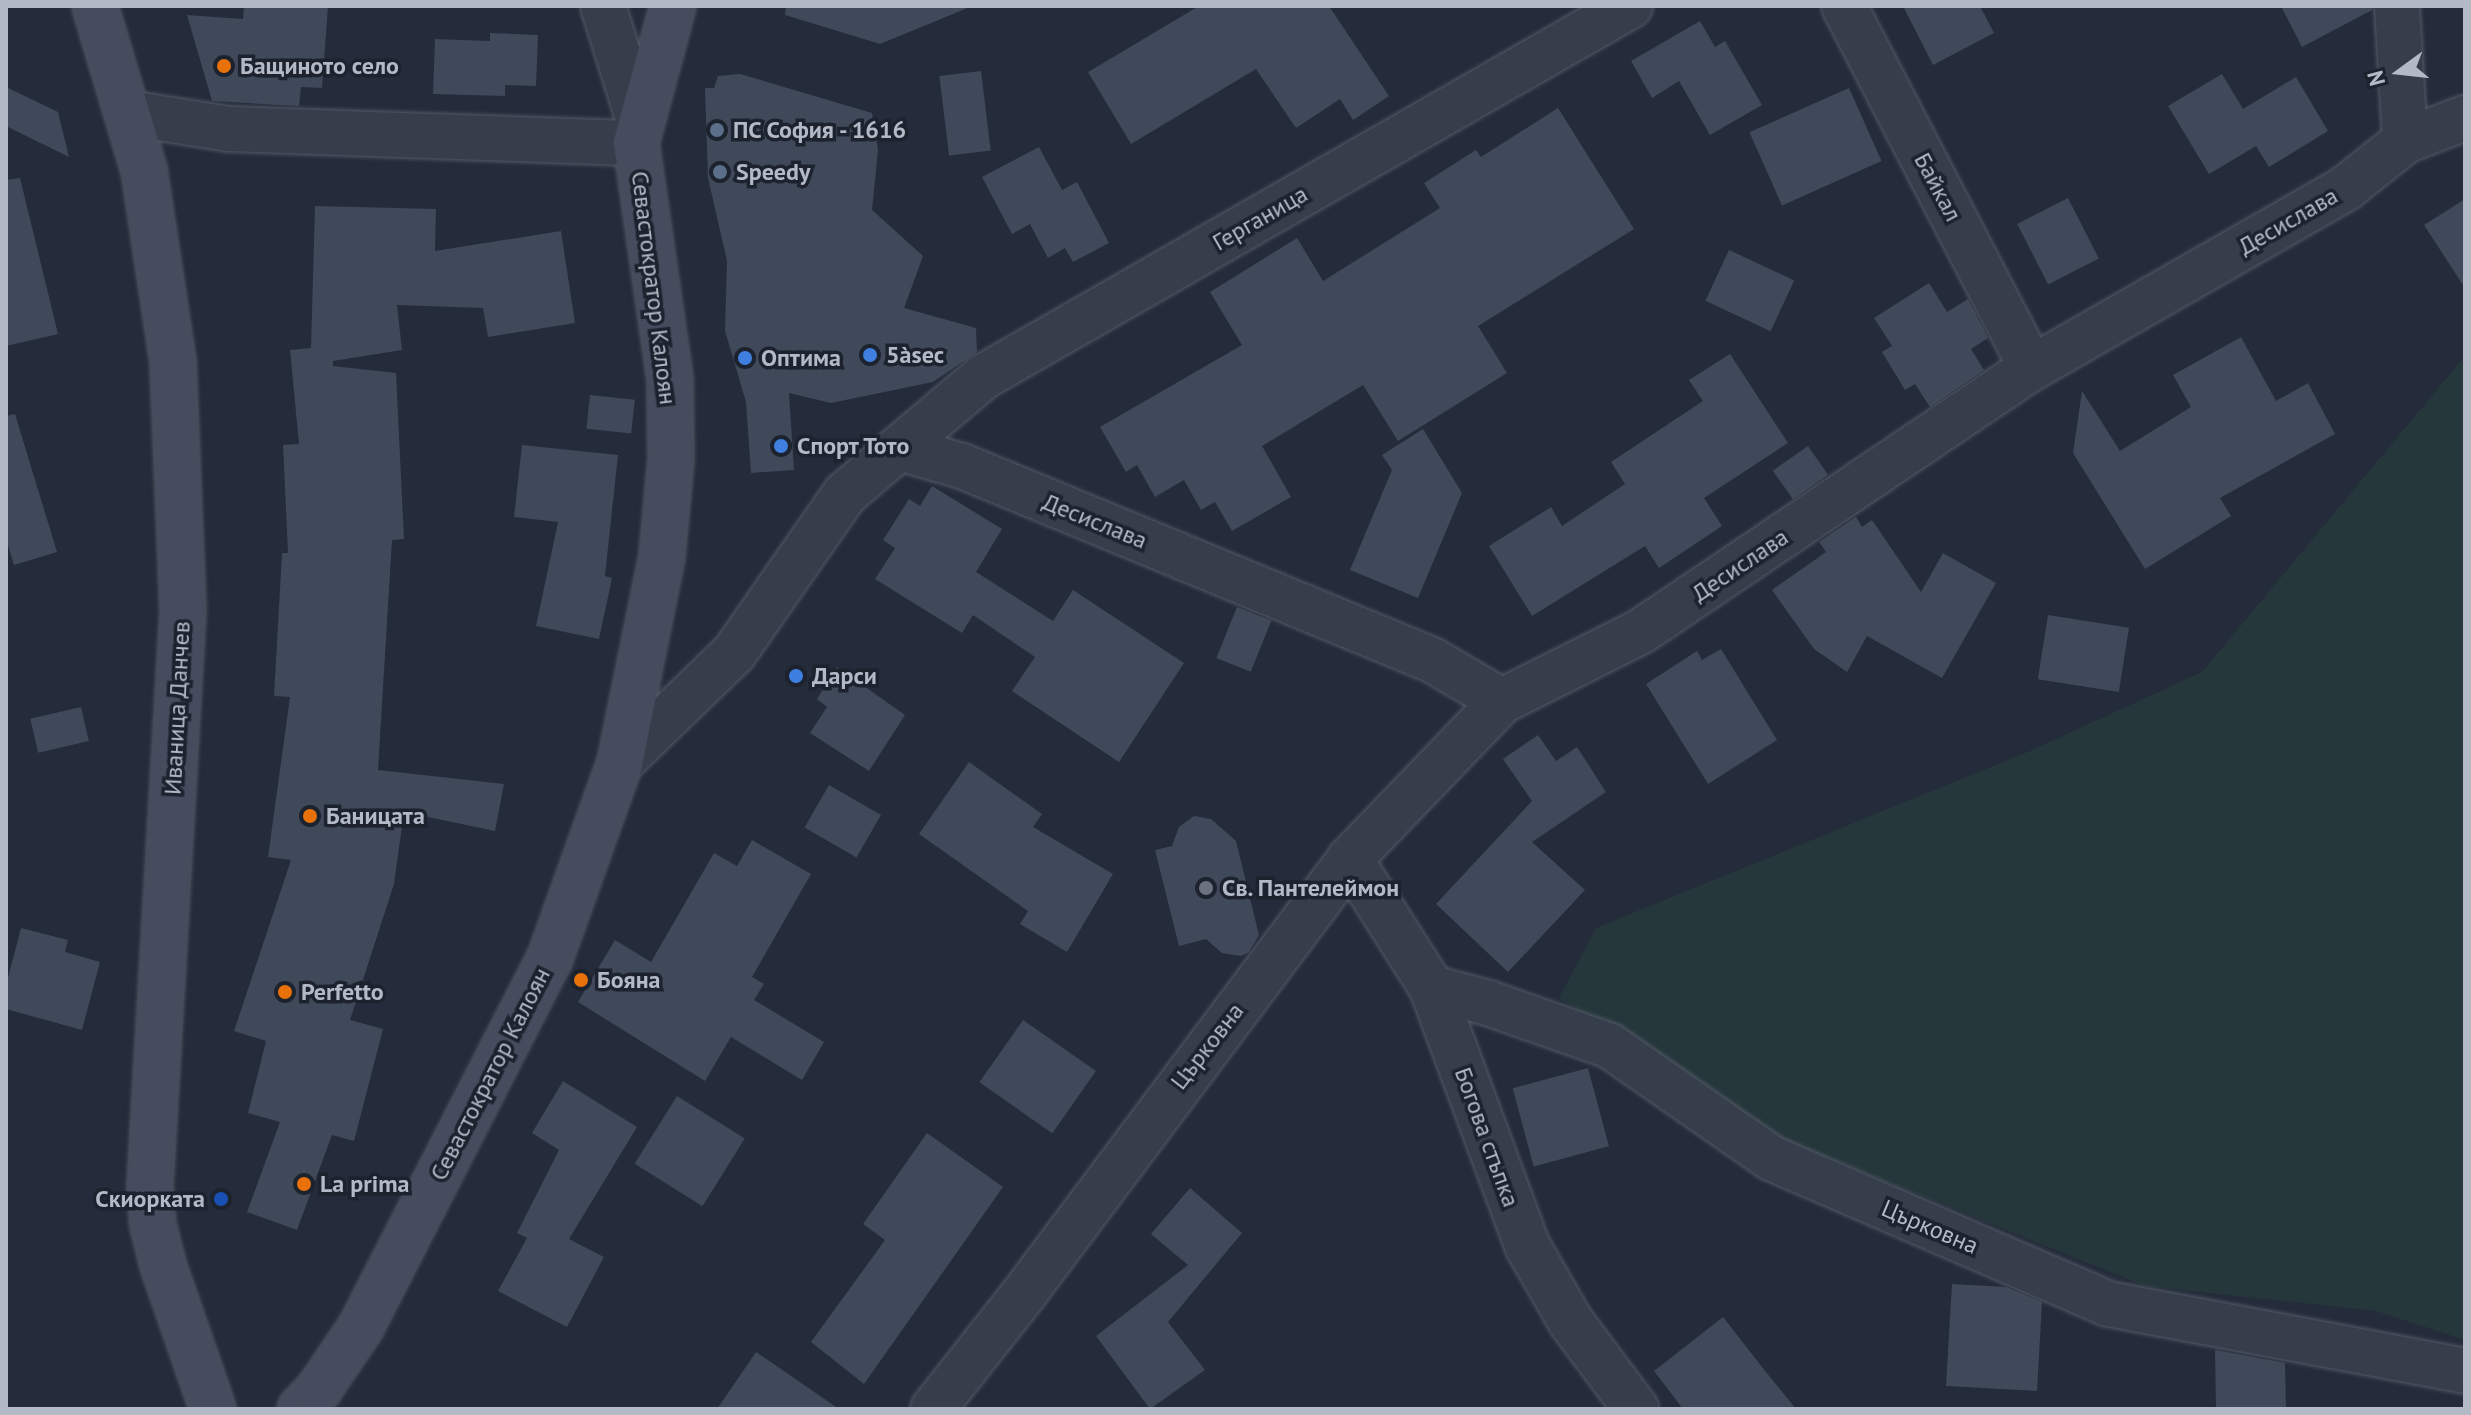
<!DOCTYPE html>
<meta charset="utf-8">
<style>
body{margin:0}
#map{position:relative;width:2471px;height:1415px;overflow:hidden;background:#242b3a;font-family:"PT Sans",sans-serif}
div>[style]{position:absolute}
.green>*{inset:0;background:#25373b}
.building>*{inset:0;background:#404959;transform-origin:0 0}
.roads{filter:drop-shadow(0 0 2px #525966) drop-shadow(0 0 2px #525966)}
.minor>*{height:44px;margin:-22px;padding:0 22px;transform-origin:22px;border-radius:22px;background:#373e4b}
.secondary>*{height:44px;margin:-22px;padding:0 22px;transform-origin:22px;border-radius:22px;background:#454c5d}
.dots>*{width:22px;height:22px;translate:-50% -50%;box-sizing:border-box;border:4px solid #1c232f;border-radius:50%}
span{translate:-50% -50%;white-space:nowrap;text-align:center;line-height:1.15;-webkit-text-stroke:7px #1c232f;paint-order:stroke}
.poi-label{font-size:24px;color:#b3b9c6;font-weight:700}
.left{translate:0 -50%;text-align:left}
.right{translate:-100% -50%;text-align:right}
.street-label{font-size:24px;color:#b3b9c6}
.frame{position:absolute;inset:0;border:8px solid #b3b9c6;pointer-events:none}
.north{position:absolute;left:2359px;top:32px;width:80px;height:80px;-webkit-text-stroke:6px #1c232f;paint-order:stroke;rotate:255deg;font-size:22px;font-weight:700;line-height:32px;text-align:center;color:#b3b9c6}
.north::after{content:'';display:block;margin:auto;width:28px;height:36px;background:#b3b9c6;clip-path:polygon(50% 0,100% 100%,50% 72%,0 100%)}
</style>
<div id="map">
<div class="green">
<div style="clip-path:polygon(2465px 356px,2465px 1340px,2376px 1311px,2145px 1286px,1766px 1133px,1559px 998px,1596px 928px,2030px 751px,2202px 672px)"></div>
</div>
<div class="building">
<div style="clip-path:polygon(244px 6px,328px 6px,322px 88px,301px 87px,299px 106px,212px 101px,187px 15px,243px 19px)"></div>
<div style="clip-path:polygon(786px 6px,970px 6px,970px 7px,880px 44px,785px 15px)"></div>
<div style="clip-path:polygon(1199px 6px,1329px 6px,1389px 96px,1353px 120px,1340px 99px,1296px 128px,1256px 69px,1131px 144px,1088px 72px)"></div>
<div style="clip-path:polygon(1903px 6px,1980px 6px,1994px 33px,1933px 65px)"></div>
<div style="clip-path:polygon(2281px 6px,2372px 6px,2372px 10px,2302px 47px)"></div>
<div style="clip-path:polygon(1700px 21px,1715px 47px,1725px 41px,1762px 105px,1710px 135px,1679px 81px,1652px 98px,1631px 61px)"></div>
<div style="clip-path:polygon(490px 33px,538px 35px,536px 86px,505px 85px,505px 96px,433px 94px,435px 39px,490px 41px)"></div>
<div style="left:981px;top:71px;width:80px;height:42px;rotate:83deg"></div>
<div style="clip-path:polygon(740px 74px,872px 113px,878px 150px,872px 210px,923px 256px,904px 308px,976px 328px,977px 352px,933px 382px,831px 403px,789px 393px,794px 470px,751px 473px,746px 402px,725px 331px,727px 261px,708px 178px,705px 88px,714px 88px,718px 76px)"></div>
<div style="clip-path:polygon(2222px 74px,2243px 109px,2296px 77px,2328px 131px,2269px 167px,2256px 146px,2209px 174px,2168px 106px)"></div>
<div style="clip-path:polygon(6px 87px,58px 112px,69px 157px,6px 126px)"></div>
<div style="left:1849px;top:88px;width:80px;height:109px;rotate:66deg"></div>
<div style="clip-path:polygon(1558px 108px,1634px 229px,1478px 326px,1507px 373px,1398px 441px,1363px 385px,1262px 446px,1291px 497px,1232px 531px,1215px 502px,1201px 510px,1184px 480px,1155px 497px,1137px 465px,1126px 472px,1100px 427px,1242px 345px,1210px 292px,1297px 238px,1323px 281px,1440px 208px,1424px 183px,1476px 150px,1481px 157px)"></div>
<div style="clip-path:polygon(1039px 147px,1062px 190px,1077px 182px,1109px 243px,1073px 262px,1065px 248px,1048px 258px,1030px 224px,1012px 234px,982px 177px)"></div>
<div style="clip-path:polygon(20px 178px,58px 334px,6px 346px,6px 180px)"></div>
<div style="left:2068px;top:198px;width:68px;height:57px;rotate:63deg"></div>
<div style="clip-path:polygon(2465px 199px,2465px 288px,2424px 225px)"></div>
<div style="clip-path:polygon(315px 206px,436px 209px,435px 251px,561px 231px,575px 323px,488px 337px,483px 308px,397px 305px,402px 350px,333px 361px,333px 366px,396px 373px,404px 539px,392px 540px,378px 770px,504px 784px,495px 831px,404px 812px,394px 884px,350px 1020px,383px 1029px,354px 1141px,332px 1135px,297px 1230px,247px 1212px,280px 1122px,248px 1113px,266px 1041px,234px 1031px,291px 860px,268px 857px,290px 697px,274px 696px,282px 553px,288px 553px,283px 445px,299px 444px,290px 350px,311px 348px)"></div>
<div style="left:1729px;top:250px;width:72px;height:56px;rotate:25deg"></div>
<div style="clip-path:polygon(1929px 283px,1947px 312px,1968px 299px,1988px 338px,1971px 349px,1984px 370px,1930px 407px,1915px 384px,1905px 390px,1882px 352px,1892px 346px,1874px 318px)"></div>
<div style="clip-path:polygon(2241px 337px,2276px 401px,2308px 383px,2335px 434px,2220px 498px,2231px 516px,2145px 569px,2073px 453px,2082px 391px,2120px 451px,2191px 407px,2173px 375px)"></div>
<div style="clip-path:polygon(1730px 354px,1788px 443px,1704px 498px,1722px 526px,1659px 568px,1645px 546px,1532px 616px,1489px 546px,1551px 507px,1562px 526px,1625px 484px,1611px 462px,1703px 401px,1689px 380px)"></div>
<div style="left:590px;top:395px;width:45px;height:34px;rotate:6deg"></div>
<div style="clip-path:polygon(15px 414px,57px 552px,14px 565px,6px 539px,6px 416px)"></div>
<div style="clip-path:polygon(1423px 429px,1462px 493px,1418px 598px,1350px 570px,1392px 470px,1382px 455px)"></div>
<div style="clip-path:polygon(522px 445px,618px 455px,605px 576px,612px 578px,599px 639px,536px 626px,558px 522px,514px 517px)"></div>
<div style="left:1808px;top:446px;width:35px;height:43px;rotate:55deg"></div>
<div style="clip-path:polygon(932px 486px,1002px 529px,976px 572px,1053px 621px,1073px 590px,1184px 663px,1119px 762px,1012px 691px,1035px 657px,973px 615px,962px 633px,875px 579px,895px 548px,883px 540px,909px 499px,920px 506px)"></div>
<div style="clip-path:polygon(1856px 517px,1862px 527px,1872px 520px,1921px 592px,1943px 553px,1996px 583px,1942px 678px,1867px 636px,1847px 672px,1814px 649px,1772px 590px,1826px 552px,1819px 542px)"></div>
<div style="left:1237px;top:607px;width:37px;height:55px;rotate:22deg"></div>
<div style="left:2048px;top:615px;width:82px;height:65px;rotate:9deg"></div>
<div style="clip-path:polygon(1721px 649px,1777px 740px,1708px 784px,1646px 684px,1697px 651px,1702px 660px)"></div>
<div style="clip-path:polygon(837px 667px,905px 715px,869px 771px,810px 733px,827px 707px,817px 699px)"></div>
<div style="left:81px;top:707px;width:35px;height:52px;rotate:77deg"></div>
<div style="clip-path:polygon(1538px 735px,1556px 761px,1577px 747px,1606px 792px,1532px 842px,1585px 890px,1508px 972px,1436px 904px,1532px 801px,1503px 759px)"></div>
<div style="clip-path:polygon(969px 762px,1042px 814px,1033px 827px,1113px 874px,1067px 952px,1020px 924px,1028px 911px,919px 834px)"></div>
<div style="left:829px;top:785px;width:60px;height:49px;rotate:30deg"></div>
<div style="clip-path:polygon(1194px 816px,1211px 819px,1236px 841px,1259px 935px,1249px 952px,1241px 956px,1222px 953px,1206px 939px,1179px 946px,1155px 850px,1172px 846px,1179px 827px)"></div>
<div style="clip-path:polygon(752px 840px,811px 874px,752px 977px,764px 984px,754px 1000px,824px 1042px,802px 1080px,731px 1037px,705px 1081px,578px 1002px,615px 940px,651px 962px,714px 853px,737px 866px)"></div>
<div style="clip-path:polygon(21px 928px,68px 940px,65px 952px,100px 962px,82px 1030px,6px 1009px,6px 985px)"></div>
<div style="left:1023px;top:1020px;width:89px;height:76px;rotate:35deg"></div>
<div style="left:1588px;top:1068px;width:81px;height:78px;rotate:75deg"></div>
<div style="clip-path:polygon(563px 1081px,637px 1127px,569px 1239px,604px 1257px,567px 1327px,498px 1291px,527px 1238px,517px 1233px,559px 1150px,532px 1133px)"></div>
<div style="left:677px;top:1096px;width:80px;height:80px;rotate:32deg"></div>
<div style="clip-path:polygon(927px 1133px,1003px 1187px,864px 1384px,811px 1342px,885px 1240px,863px 1224px)"></div>
<div style="clip-path:polygon(1190px 1188px,1242px 1233px,1168px 1322px,1205px 1370px,1150px 1409px,1096px 1336px,1188px 1265px,1151px 1234px)"></div>
<div style="clip-path:polygon(1952px 1284px,2006px 1287px,2042px 1302px,2037px 1391px,1946px 1386px)"></div>
<div style="clip-path:polygon(1723px 1317px,1766px 1372px,1796px 1409px,1683px 1409px,1654px 1371px)"></div>
<div style="clip-path:polygon(2215px 1350px,2285px 1363px,2286px 1409px,2216px 1409px)"></div>
<div style="clip-path:polygon(756px 1352px,839px 1409px,717px 1409px)"></div>
</div>
<div class="roads">
<div class="minor">
<div style="left:603px;top:6px;width:124px;rotate:72.6deg"></div>
<div style="left:1844px;top:6px;width:408px;rotate:62.6deg"></div>
<div style="left:2397px;top:6px;width:135px;rotate:86.6deg"></div>
<div style="left:128px;top:113px;width:102px;rotate:9deg"></div>
<div style="left:229px;top:129px;width:407px;rotate:2deg"></div>
<div style="left:903px;top:449px;width:61px;rotate:16.1deg"></div>
<div style="left:962px;top:466px;width:508px;rotate:22.43deg"></div>
<div style="left:1432px;top:660px;width:81px;rotate:30.4deg"></div>
<div style="left:620px;top:763px;width:158px;rotate:-44deg"></div>
<div style="left:734px;top:653px;width:194px;rotate:-55.1deg"></div>
<div style="left:845px;top:494px;width:181px;rotate:-40.3deg"></div>
<div style="left:983px;top:377px;width:746px;rotate:-29.83deg"></div>
<div style="left:1350px;top:859px;width:153px;rotate:57.6deg"></div>
<div style="left:1432px;top:988px;width:276px;rotate:69.7deg"></div>
<div style="left:1528px;top:1247px;width:86px;rotate:60.2deg"></div>
<div style="left:1571px;top:1322px;width:109px;rotate:53.2deg"></div>
<div style="left:1432px;top:988px;width:58px;rotate:15deg"></div>
<div style="left:1488px;top:1003px;width:129px;rotate:19.4deg"></div>
<div style="left:1610px;top:1046px;width:196px;rotate:34.8deg"></div>
<div style="left:1771px;top:1158px;width:367px;rotate:23.4deg"></div>
<div style="left:2108px;top:1304px;width:363px;rotate:10.6deg"></div>
<div style="left:933px;top:1409px;width:145px;rotate:-51.7deg"></div>
<div style="left:1023px;top:1295px;width:545px;rotate:-53.13deg"></div>
<div style="left:1350px;top:859px;width:219px;rotate:-46.1deg"></div>
<div style="left:1502px;top:701px;width:154px;rotate:-26.6deg"></div>
<div style="left:1640px;top:632px;width:473px;rotate:-34deg"></div>
<div style="left:2032px;top:368px;width:362px;rotate:-29.8deg"></div>
<div style="left:2346px;top:188px;width:75px;rotate:-38.5deg"></div>
<div style="left:2405px;top:141px;width:64px;rotate:-21deg"></div>
</div>
<div class="secondary">
<div style="left:95px;top:6px;width:171px;rotate:73.4deg"></div>
<div style="left:144px;top:170px;width:194px;rotate:81.4deg"></div>
<div style="left:173px;top:362px;width:248px;rotate:87.7deg"></div>
<div style="left:183px;top:610px;width:577px;rotate:93.28deg"></div>
<div style="left:150px;top:1186px;width:39px;rotate:86deg"></div>
<div style="left:153px;top:1225px;width:38px;rotate:76deg"></div>
<div style="left:162px;top:1262px;width:156px;rotate:70.9deg"></div>
<div style="left:300px;top:1409px;width:28px;rotate:-46deg"></div>
<div style="left:319px;top:1389px;width:75px;rotate:-55.9deg"></div>
<div style="left:361px;top:1327px;width:415px;rotate:-62.9deg"></div>
<div style="left:550px;top:958px;width:207px;rotate:-70.3deg"></div>
<div style="left:620px;top:763px;width:211px;rotate:-78.5deg"></div>
<div style="left:662px;top:556px;width:97px;rotate:-84.7deg"></div>
<div style="left:671px;top:459px;width:80px;rotate:-90.7deg"></div>
<div style="left:670px;top:379px;width:238px;rotate:-98.2deg"></div>
<div style="left:636px;top:143px;width:142px;rotate:-74.9deg"></div>
</div>
</div>
<div class="dots">
<div style="left:224px;top:66px;background:#e8710a"></div>
<div style="left:717px;top:130px;background:#5c6f8a"></div>
<div style="left:720px;top:172px;background:#5c6f8a"></div>
<div style="left:870px;top:355px;background:#3f7fe0"></div>
<div style="left:745px;top:358px;background:#3f7fe0"></div>
<div style="left:781px;top:446px;background:#3f7fe0"></div>
<div style="left:796px;top:676px;background:#3f7fe0"></div>
<div style="left:310px;top:816px;background:#e8710a"></div>
<div style="left:1206px;top:888px;background:#6b7280"></div>
<div style="left:581px;top:980px;background:#e8710a"></div>
<div style="left:285px;top:992px;background:#e8710a"></div>
<div style="left:304px;top:1184px;background:#e8710a"></div>
<div style="left:221px;top:1199px;background:#1a4fb4"></div>
</div>
<div class="poi-label">
<span class="left" style="left:240px;top:66px">Бащиното село</span>
<span class="left" style="left:733px;top:130px">ПС София - 1616</span>
<span class="left" style="left:736px;top:172px">Speedy</span>
<span class="left" style="left:886px;top:355px">5àsec</span>
<span class="left" style="left:761px;top:358px">Оптима</span>
<span class="left" style="left:797px;top:446px">Спорт Тото</span>
<span class="left" style="left:812px;top:676px">Дарси</span>
<span class="left" style="left:326px;top:816px">Баницата</span>
<span class="left" style="left:1222px;top:888px">Св. Пантелеймон</span>
<span class="left" style="left:597px;top:980px">Бояна</span>
<span class="left" style="left:301px;top:992px">Perfetto</span>
<span class="left" style="left:320px;top:1184px">La prima</span>
<span class="right" style="left:205px;top:1199px">Скиорката</span>
</div>
<div class="street-label">
<span style="left:1938px;top:187px;rotate:62deg">Байкал</span>
<span style="left:1260px;top:218px;rotate:-30deg">Герганица</span>
<span style="left:2288px;top:221px;rotate:-30deg">Десислава</span>
<span style="left:654px;top:288px;rotate:83deg">Севастократор Калоян</span>
<span style="left:1095px;top:521px;rotate:22deg">Десислава</span>
<span style="left:1740px;top:565px;rotate:-34deg">Десислава</span>
<span style="left:177px;top:708px;rotate:-87deg">Иваница Данчев</span>
<span style="left:1207px;top:1046px;rotate:-52deg">Църковна</span>
<span style="left:490px;top:1074px;rotate:-63deg">Севастократор Калоян</span>
<span style="left:1487px;top:1137px;rotate:70deg">Богова стъпка</span>
<span style="left:1930px;top:1227px;rotate:23deg">Църковна</span>
</div>
<div class="frame"></div>
<div class="north">N</div>
</div>
